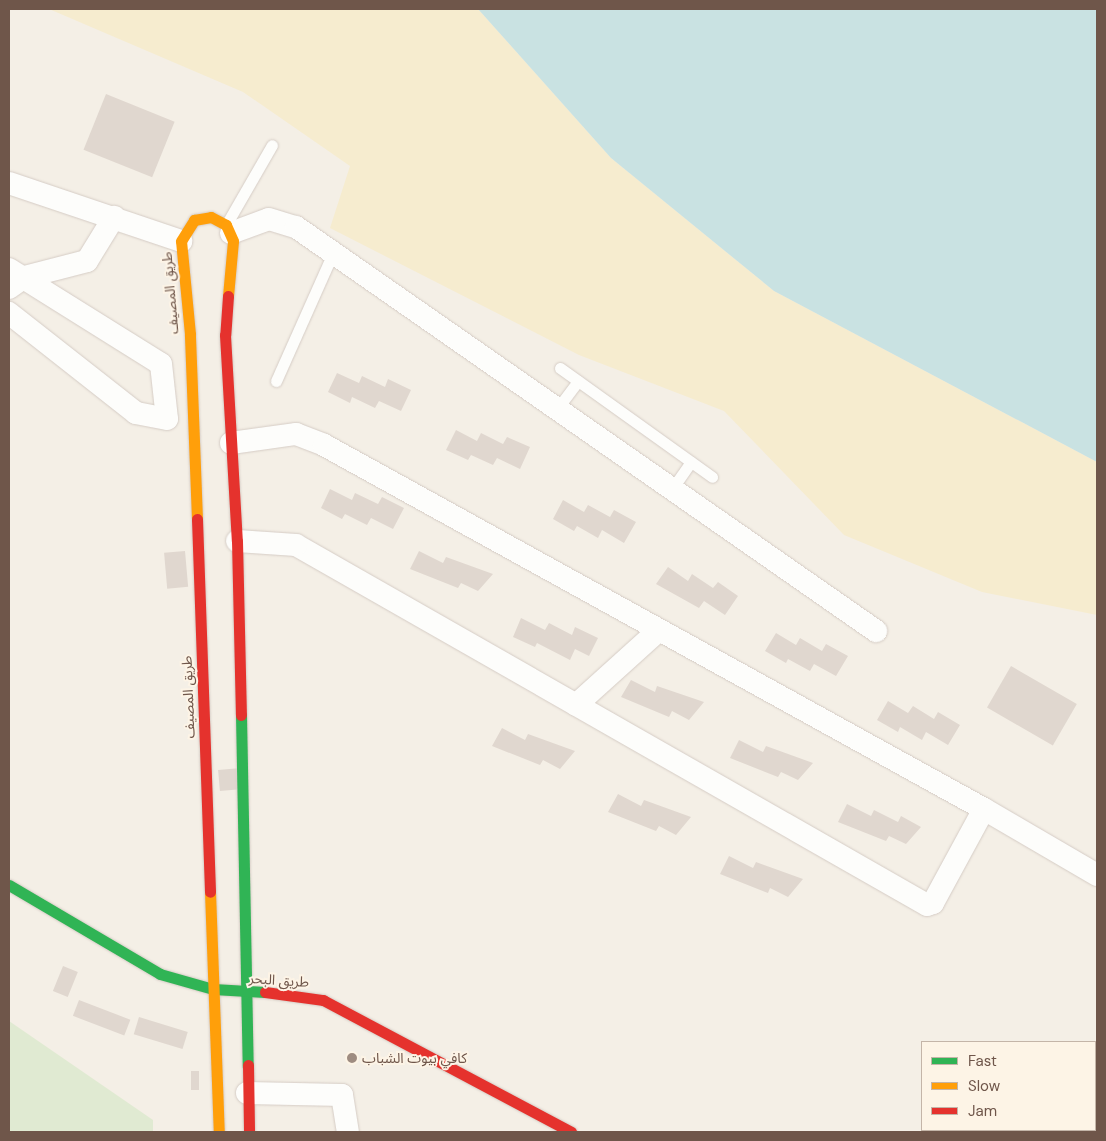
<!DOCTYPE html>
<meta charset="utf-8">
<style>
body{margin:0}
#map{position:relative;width:1106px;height:1141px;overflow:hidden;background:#f4efe6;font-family:"DM Sans","Noto Sans Arabic",sans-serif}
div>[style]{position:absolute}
.green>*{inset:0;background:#e0ead2}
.sand>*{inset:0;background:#f6eccf}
.water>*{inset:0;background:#c9e2e2}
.building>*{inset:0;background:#e0d7cf;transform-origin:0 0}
.roads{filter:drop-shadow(0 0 1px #d5ccc5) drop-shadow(0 0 1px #d5ccc5)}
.lane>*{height:11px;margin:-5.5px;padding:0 5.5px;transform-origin:5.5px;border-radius:5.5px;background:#fdfdfb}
.street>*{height:22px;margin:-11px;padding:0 11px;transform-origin:11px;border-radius:11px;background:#fdfdfb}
.fast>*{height:11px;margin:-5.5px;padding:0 5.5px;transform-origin:5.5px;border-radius:5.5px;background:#30b455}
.slow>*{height:11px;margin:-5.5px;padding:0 5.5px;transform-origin:5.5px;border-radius:5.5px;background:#ff9f0a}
.jam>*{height:11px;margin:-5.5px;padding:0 5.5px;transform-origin:5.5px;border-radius:5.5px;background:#e5322d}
.dots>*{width:14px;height:14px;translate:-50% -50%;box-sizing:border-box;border:2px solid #fdf4e6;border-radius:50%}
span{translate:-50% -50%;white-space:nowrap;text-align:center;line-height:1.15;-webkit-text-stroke:4px #fdf4e6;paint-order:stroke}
.street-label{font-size:14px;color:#6f564a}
.poi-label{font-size:14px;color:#6f564a}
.left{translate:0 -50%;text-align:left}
.frame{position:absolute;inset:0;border:10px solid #6f564a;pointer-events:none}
.legend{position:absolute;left:921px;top:1041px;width:175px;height:90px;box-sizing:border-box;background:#fdf4e6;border:1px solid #c4b5a8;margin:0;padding:6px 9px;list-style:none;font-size:15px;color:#6f564a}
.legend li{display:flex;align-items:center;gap:10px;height:25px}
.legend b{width:25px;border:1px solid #c4b5a8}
</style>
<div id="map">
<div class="green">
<div style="clip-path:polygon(9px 1021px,153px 1120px,153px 1132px,9px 1132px)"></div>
</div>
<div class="sand">
<div style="clip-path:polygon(49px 9px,478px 9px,611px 158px,774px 291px,1097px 462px,1097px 615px,982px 592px,844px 535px,724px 411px,579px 355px,330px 228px,350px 166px,243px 92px)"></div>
</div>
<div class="water">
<div style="clip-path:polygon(478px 9px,1097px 9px,1097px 462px,774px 291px,611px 158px)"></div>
</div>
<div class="building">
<div style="left:106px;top:94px;width:74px;height:60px;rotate:22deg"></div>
<div style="clip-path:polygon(337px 373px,359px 383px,362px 376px,385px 387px,388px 379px,411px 390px,401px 411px,379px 401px,375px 408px,352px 397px,350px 403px,328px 392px)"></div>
<div style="clip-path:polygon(456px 430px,477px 441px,481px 433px,503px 444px,507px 437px,530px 447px,520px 469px,497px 458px,493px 465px,471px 455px,468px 460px,446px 450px)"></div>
<div style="clip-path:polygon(330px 489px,352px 500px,355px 493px,378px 504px,382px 497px,404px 508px,393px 529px,371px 518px,367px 525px,345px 514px,342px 519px,321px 508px)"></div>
<div style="clip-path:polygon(563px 500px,584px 512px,588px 505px,610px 517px,614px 510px,636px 522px,624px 543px,602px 530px,598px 538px,577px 526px,574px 531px,553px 519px)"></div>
<div style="left:185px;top:551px;width:36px;height:21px;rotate:85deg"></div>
<div style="clip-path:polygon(419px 551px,443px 563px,446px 557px,493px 574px,478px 591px,461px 583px,458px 588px,410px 569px)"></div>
<div style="clip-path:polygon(668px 567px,688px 581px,692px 574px,713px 588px,718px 582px,738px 596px,725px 615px,704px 601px,699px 608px,656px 584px)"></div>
<div style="clip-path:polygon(521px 618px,545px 630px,549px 623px,572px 635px,575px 627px,598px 638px,589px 656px,575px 649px,570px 660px,537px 643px,535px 647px,513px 637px)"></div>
<div style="clip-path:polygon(776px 633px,796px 645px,800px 638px,822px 651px,826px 644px,848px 656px,836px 676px,814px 664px,810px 671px,788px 659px,786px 663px,765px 651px)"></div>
<div style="left:1011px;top:666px;width:76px;height:48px;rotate:30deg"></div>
<div style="clip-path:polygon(631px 680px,655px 692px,657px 686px,704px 702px,689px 720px,672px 711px,669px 717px,621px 697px)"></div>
<div style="clip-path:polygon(888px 701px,908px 713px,913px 706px,934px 719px,938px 712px,960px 725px,948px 745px,926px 732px,922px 740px,900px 727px,898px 732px,877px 720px)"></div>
<div style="clip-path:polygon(502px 728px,525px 740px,528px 734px,575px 751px,560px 769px,543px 760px,540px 765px,492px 746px)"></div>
<div style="clip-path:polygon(739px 740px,763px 752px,766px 746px,813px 763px,798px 780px,781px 772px,778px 777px,730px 758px)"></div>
<div style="left:241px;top:768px;width:21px;height:23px;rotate:85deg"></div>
<div style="clip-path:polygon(618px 794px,641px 806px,644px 800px,691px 817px,676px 835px,659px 826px,656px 831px,608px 812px)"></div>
<div style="clip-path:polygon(847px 804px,871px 816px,874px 810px,898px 822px,901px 816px,921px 827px,906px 844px,889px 836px,886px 841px,838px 822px)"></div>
<div style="clip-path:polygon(729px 856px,753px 868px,756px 862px,803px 879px,788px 897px,770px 888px,768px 893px,720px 874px)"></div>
<div style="left:63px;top:966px;width:16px;height:27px;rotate:22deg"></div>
<div style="left:79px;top:1000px;width:55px;height:17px;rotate:21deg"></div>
<div style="left:139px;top:1017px;width:51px;height:18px;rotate:17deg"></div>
<div style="left:191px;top:1071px;width:8px;height:19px"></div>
</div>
<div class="roads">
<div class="lane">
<div style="left:226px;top:225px;width:92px;rotate:-60.1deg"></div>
<div style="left:560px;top:368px;width:187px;rotate:35.6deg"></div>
<div style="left:276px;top:381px;width:140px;rotate:-66deg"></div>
<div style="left:557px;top:409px;width:35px;rotate:-53deg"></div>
<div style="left:672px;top:489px;width:33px;rotate:-55deg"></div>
</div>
<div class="street">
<div style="left:9px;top:183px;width:182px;rotate:18.6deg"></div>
<div style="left:231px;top:233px;width:40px;rotate:-20.2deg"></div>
<div style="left:269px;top:219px;width:28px;rotate:17deg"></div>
<div style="left:296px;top:227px;width:707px;rotate:34.86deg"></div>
<div style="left:9px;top:269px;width:179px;rotate:32deg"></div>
<div style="left:161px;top:364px;width:55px;rotate:83.8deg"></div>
<div style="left:167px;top:419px;width:32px;rotate:-169deg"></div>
<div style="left:136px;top:413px;width:162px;rotate:-141.8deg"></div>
<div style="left:9px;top:288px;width:19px;rotate:-35deg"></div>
<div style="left:25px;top:277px;width:64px;rotate:-14.5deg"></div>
<div style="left:87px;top:261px;width:52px;rotate:-58.5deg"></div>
<div style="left:231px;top:443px;width:66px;rotate:-7.9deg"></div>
<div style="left:296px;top:434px;width:30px;rotate:21deg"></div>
<div style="left:324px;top:445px;width:754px;rotate:28.88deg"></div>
<div style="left:984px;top:809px;width:107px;rotate:118.5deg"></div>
<div style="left:933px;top:903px;width:6px;rotate:162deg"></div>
<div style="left:927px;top:905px;width:726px;rotate:-150.29deg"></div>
<div style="left:296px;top:545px;width:59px;rotate:-176.1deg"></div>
<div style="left:576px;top:705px;width:110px;rotate:-42.1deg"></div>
<div style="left:984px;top:809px;width:131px;rotate:30.3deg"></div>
<div style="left:247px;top:1093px;width:95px;rotate:1.2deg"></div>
<div style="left:342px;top:1095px;width:37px;rotate:81deg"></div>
</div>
<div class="fast">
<div style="left:241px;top:715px;width:350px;rotate:88.9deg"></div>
<div style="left:9px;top:885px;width:175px;rotate:30.5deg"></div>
<div style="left:160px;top:974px;width:55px;rotate:15.8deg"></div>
<div style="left:213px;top:989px;width:52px;rotate:3.3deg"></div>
</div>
<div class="slow">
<div style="left:197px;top:519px;width:185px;rotate:-92.2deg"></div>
<div style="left:190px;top:334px;width:93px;rotate:-95.5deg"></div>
<div style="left:181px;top:241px;width:25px;rotate:-58deg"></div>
<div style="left:194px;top:220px;width:17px;rotate:-10deg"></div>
<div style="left:211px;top:217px;width:17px;rotate:28deg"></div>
<div style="left:226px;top:225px;width:17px;rotate:66deg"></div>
<div style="left:233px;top:241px;width:55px;rotate:95.2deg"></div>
<div style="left:210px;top:892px;width:240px;rotate:87.9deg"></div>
</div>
<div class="jam">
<div style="left:228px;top:296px;width:39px;rotate:94deg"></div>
<div style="left:225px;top:335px;width:206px;rotate:86.7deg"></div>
<div style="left:237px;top:541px;width:174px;rotate:88.7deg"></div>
<div style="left:197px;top:519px;width:373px;rotate:88deg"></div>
<div style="left:265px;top:992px;width:59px;rotate:7.9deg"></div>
<div style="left:323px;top:1000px;width:281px;rotate:28deg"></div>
<div style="left:248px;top:1065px;width:67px;rotate:89.1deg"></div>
</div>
</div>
<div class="dots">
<div style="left:352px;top:1058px;background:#9e8c81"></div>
</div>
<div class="street-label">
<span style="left:170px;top:293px;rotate:-95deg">طريق المصيف</span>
<span style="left:188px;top:697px;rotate:-92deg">طريق المصيف</span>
<span style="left:279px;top:980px;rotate:4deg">طريق البحر</span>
</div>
<div class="poi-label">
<span class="left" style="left:362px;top:1058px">كافي بيوت الشباب</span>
</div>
<div class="frame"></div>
<ul class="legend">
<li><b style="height:6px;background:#30b455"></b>Fast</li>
<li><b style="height:6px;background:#ff9f0a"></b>Slow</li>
<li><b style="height:6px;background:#e5322d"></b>Jam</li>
</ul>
</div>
